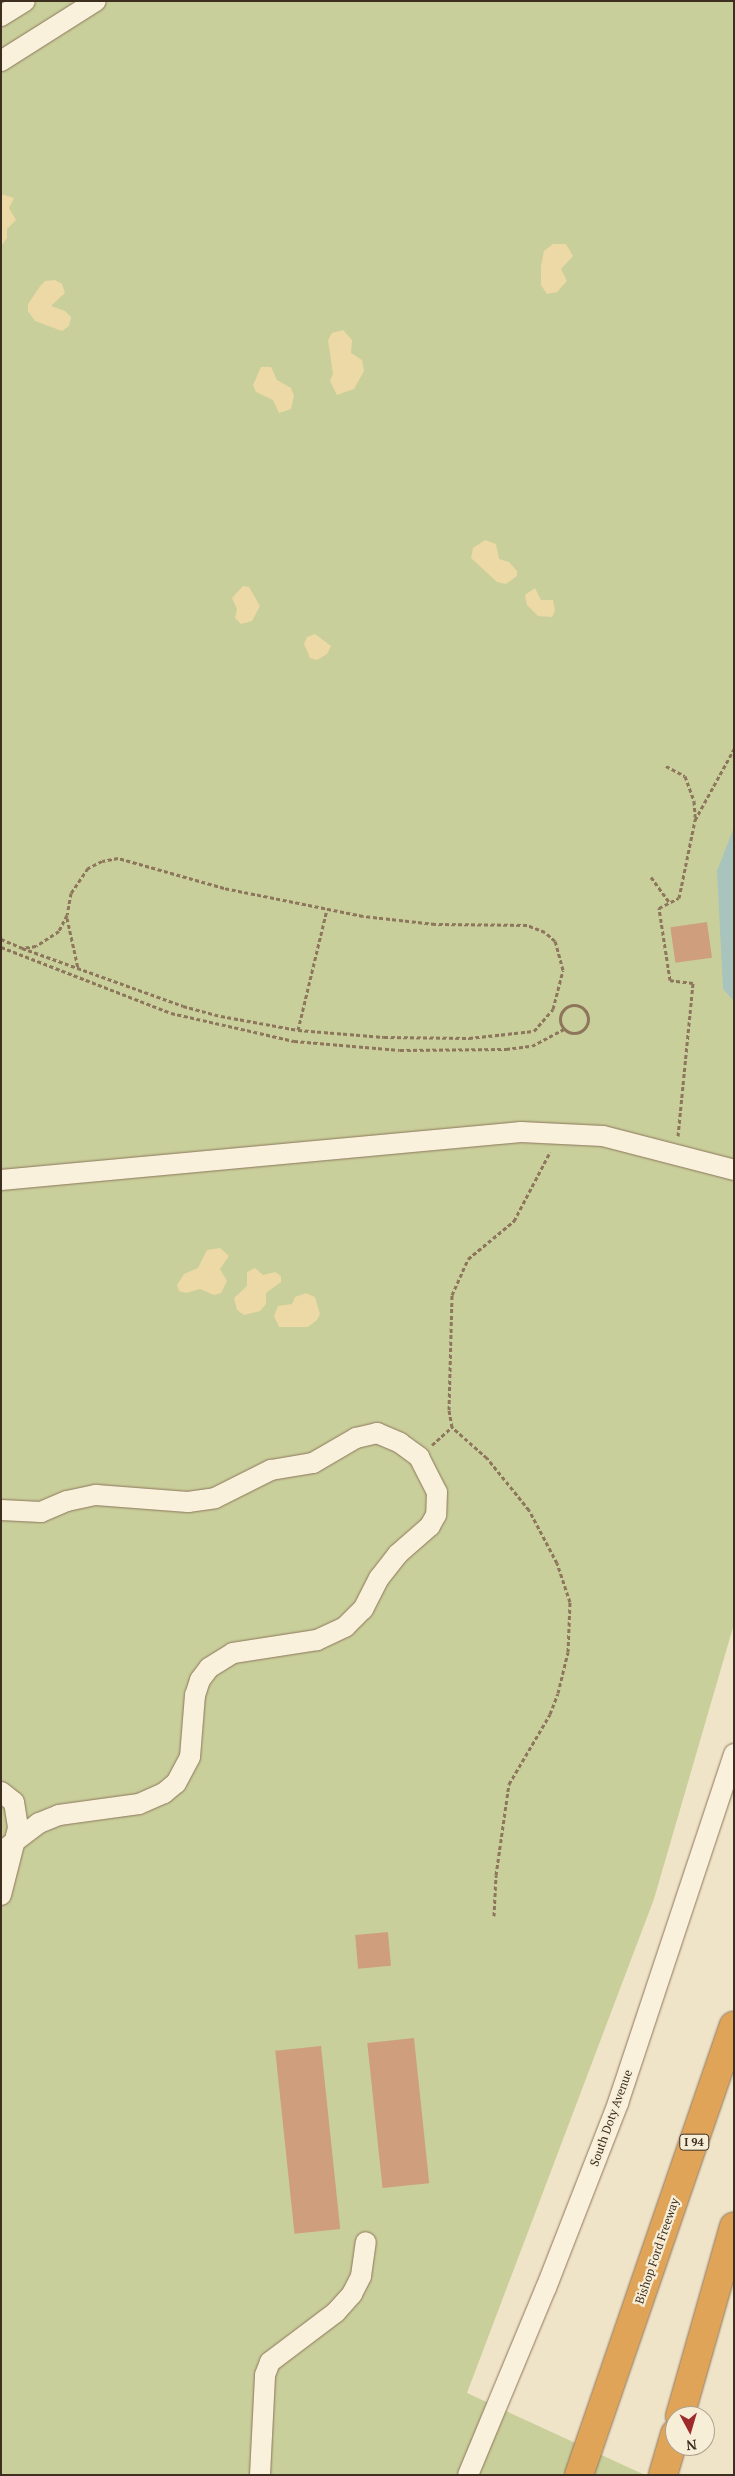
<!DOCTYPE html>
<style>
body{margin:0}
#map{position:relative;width:735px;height:2476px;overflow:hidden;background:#f0e4c8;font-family:"PT Serif",serif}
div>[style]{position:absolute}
.green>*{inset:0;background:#c9cf9b}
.sand>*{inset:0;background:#ecd9a5}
.water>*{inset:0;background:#a9c4bc}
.building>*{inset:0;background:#cf9f7d;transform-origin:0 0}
.path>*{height:3px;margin-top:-1.5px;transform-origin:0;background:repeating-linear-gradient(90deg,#8d765c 0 4px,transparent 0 6.5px)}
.path>.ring{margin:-1.5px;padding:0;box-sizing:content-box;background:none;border:3px solid #8d765c;border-radius:50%}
.roads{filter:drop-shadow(0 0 1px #8d765c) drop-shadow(0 0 1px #8d765c)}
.minor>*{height:20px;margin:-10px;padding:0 10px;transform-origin:10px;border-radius:10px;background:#faf1dc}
.highway>*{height:28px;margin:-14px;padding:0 14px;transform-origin:14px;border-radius:14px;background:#e0a458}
span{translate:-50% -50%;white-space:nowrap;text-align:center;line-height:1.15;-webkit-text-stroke:4.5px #f7eed8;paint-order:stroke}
.shield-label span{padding:1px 4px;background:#f7eed8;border:1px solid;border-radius:4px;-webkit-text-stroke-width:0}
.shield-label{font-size:11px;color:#3d2e20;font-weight:700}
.street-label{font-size:12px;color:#3d2e20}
.frame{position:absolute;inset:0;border:2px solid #3d2e20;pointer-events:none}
.north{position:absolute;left:665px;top:2406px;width:50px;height:50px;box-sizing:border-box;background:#f7eed8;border:1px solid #ada18e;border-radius:50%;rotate:174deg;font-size:14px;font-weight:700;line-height:20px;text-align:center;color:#3d2e20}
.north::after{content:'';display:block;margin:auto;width:18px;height:22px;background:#9e2a2b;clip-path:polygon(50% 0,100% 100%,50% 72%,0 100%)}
</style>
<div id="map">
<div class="green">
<div style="clip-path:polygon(1px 1px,734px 1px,734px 1624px,654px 1899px,467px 2393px,645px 2475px,1px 2475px)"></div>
</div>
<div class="sand">
<div style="clip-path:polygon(1px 194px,14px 198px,9px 208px,16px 220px,7px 229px,7px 238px,1px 246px)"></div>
<div style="clip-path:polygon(553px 244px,566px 244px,573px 256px,561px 269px,567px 281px,557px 292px,547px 294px,541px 285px,541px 266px,544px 251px)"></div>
<div style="clip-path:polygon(55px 280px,62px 284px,65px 293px,51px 306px,65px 311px,71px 317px,69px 326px,62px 331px,35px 321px,28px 311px,28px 304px,41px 285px,45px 281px)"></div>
<div style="clip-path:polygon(343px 330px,352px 340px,351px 353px,362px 360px,364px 371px,354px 389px,337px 395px,330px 381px,333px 374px,328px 340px,332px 333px)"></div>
<div style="clip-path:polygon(261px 367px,271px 367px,277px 380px,291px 388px,294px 396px,291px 409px,279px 413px,273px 400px,256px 392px,253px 385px)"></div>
<div style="clip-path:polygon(485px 540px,496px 544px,499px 559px,509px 562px,517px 571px,517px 576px,506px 584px,497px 582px,471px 558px,473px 548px)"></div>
<div style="clip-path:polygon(243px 586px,249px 587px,260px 606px,252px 621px,241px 624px,235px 618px,237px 609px,232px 598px)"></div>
<div style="clip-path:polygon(535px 588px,541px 600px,553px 600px,555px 611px,552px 617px,538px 616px,527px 605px,525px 595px)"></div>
<div style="clip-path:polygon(315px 634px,331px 646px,327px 654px,317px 660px,310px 658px,304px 644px,307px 637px)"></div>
<div style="clip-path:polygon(220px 1248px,229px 1256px,220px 1269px,227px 1281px,221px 1293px,214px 1295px,200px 1289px,186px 1293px,179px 1291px,177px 1285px,184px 1274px,198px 1268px,207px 1250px)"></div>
<div style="clip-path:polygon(255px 1268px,263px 1275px,275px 1272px,281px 1276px,281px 1282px,266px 1293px,266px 1304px,260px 1311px,244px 1315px,237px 1310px,234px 1298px,247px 1286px,247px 1272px)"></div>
<div style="clip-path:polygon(306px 1293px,315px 1297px,320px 1314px,317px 1320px,308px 1327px,279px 1327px,274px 1316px,278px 1306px,292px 1304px,295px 1297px)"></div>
</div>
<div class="water">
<div style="clip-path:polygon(734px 827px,734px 1001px,723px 989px,717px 871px)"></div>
</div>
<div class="building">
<div style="left:707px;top:922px;width:36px;height:37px;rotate:82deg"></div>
<div style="left:388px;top:1932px;width:34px;height:33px;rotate:85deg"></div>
<div style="left:414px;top:2038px;width:146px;height:47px;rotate:84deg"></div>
<div style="left:321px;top:2046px;width:184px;height:46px;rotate:84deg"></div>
</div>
<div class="path">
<div style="left:666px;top:766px;width:21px;rotate:28deg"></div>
<div style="left:685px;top:776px;width:27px;rotate:70deg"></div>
<div style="left:694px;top:801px;width:16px;rotate:86deg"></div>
<div style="left:651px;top:877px;width:32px;rotate:54deg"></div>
<div style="left:67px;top:918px;width:51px;rotate:77.6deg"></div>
<div style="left:1px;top:939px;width:23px;rotate:23deg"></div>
<div style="left:22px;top:948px;width:171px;rotate:19.8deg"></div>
<div style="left:183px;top:1006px;width:39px;rotate:15deg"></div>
<div style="left:221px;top:1016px;width:78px;rotate:10.3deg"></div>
<div style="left:298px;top:1030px;width:86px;rotate:4.7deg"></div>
<div style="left:384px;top:1037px;width:85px;rotate:0.7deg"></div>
<div style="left:469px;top:1038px;width:65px;rotate:-6.1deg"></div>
<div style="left:534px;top:1031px;width:29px;rotate:-49deg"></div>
<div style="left:553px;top:1009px;width:40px;rotate:-75.6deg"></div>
<div style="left:563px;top:970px;width:30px;rotate:-105deg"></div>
<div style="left:555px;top:941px;width:13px;rotate:-138deg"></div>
<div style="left:545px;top:932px;width:19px;rotate:-159deg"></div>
<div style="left:527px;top:925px;width:92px;rotate:-179.4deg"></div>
<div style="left:435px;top:924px;width:72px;rotate:-173.7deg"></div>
<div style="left:363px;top:916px;width:142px;rotate:-168.6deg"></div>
<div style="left:224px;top:888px;width:110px;rotate:-164.2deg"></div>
<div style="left:118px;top:858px;width:16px;rotate:169deg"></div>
<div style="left:102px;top:861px;width:16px;rotate:153deg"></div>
<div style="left:88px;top:868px;width:30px;rotate:124deg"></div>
<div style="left:71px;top:893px;width:22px;rotate:100deg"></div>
<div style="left:67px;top:915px;width:18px;rotate:117deg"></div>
<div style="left:59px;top:931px;width:27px;rotate:147deg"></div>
<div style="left:36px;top:946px;width:14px;rotate:172deg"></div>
<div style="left:1px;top:947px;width:182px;rotate:21.2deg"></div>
<div style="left:171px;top:1013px;width:126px;rotate:12.8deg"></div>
<div style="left:294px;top:1041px;width:106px;rotate:4.9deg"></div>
<div style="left:400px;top:1050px;width:106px;rotate:-0.5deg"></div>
<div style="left:506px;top:1049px;width:26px;rotate:-7deg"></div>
<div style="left:532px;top:1046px;width:36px;rotate:-28deg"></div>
<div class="ring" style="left:560px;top:1005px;width:25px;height:25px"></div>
<div style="left:298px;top:1030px;width:124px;rotate:-76.5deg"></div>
<div style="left:678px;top:1136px;width:154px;rotate:-84.4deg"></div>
<div style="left:693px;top:983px;width:23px;rotate:-173deg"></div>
<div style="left:670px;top:980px;width:73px;rotate:-98.7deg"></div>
<div style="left:659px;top:908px;width:22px;rotate:-27deg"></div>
<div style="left:679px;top:898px;width:80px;rotate:-78.4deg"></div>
<div style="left:695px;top:820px;width:81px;rotate:-61.2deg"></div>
<div style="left:432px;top:1445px;width:27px;rotate:-42deg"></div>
<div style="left:494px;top:1916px;width:41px;rotate:-87.2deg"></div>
<div style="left:496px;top:1875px;width:92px;rotate:-81.9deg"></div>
<div style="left:509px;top:1784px;width:81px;rotate:-59.6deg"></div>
<div style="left:550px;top:1714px;width:22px;rotate:-69deg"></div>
<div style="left:558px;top:1693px;width:42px;rotate:-76.3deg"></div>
<div style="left:568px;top:1652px;width:50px;rotate:-87.7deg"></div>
<div style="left:570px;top:1602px;width:41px;rotate:-108.4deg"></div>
<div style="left:557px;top:1563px;width:60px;rotate:-117.8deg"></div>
<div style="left:529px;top:1510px;width:67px;rotate:-128.9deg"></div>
<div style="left:487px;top:1458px;width:47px;rotate:-138.5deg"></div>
<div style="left:452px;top:1427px;width:17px;rotate:-100deg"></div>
<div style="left:449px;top:1410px;width:115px;rotate:-88.5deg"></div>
<div style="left:452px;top:1295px;width:39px;rotate:-66deg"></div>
<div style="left:468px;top:1259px;width:60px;rotate:-39.6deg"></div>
<div style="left:514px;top:1221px;width:78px;rotate:-62.4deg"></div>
</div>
<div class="roads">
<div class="minor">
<div style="left:1px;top:16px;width:28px;rotate:-32deg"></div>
<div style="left:1px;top:61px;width:112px;rotate:-32.3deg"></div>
<div style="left:1px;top:1180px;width:522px;rotate:-5.27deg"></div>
<div style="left:521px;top:1132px;width:82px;rotate:2.8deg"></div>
<div style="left:603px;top:1136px;width:135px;rotate:14.5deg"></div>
<div style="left:1px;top:1510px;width:40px;rotate:2.9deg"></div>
<div style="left:41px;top:1512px;width:28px;rotate:-23deg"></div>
<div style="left:67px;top:1501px;width:30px;rotate:-12deg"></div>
<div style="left:96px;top:1495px;width:92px;rotate:4.4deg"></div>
<div style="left:188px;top:1502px;width:27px;rotate:-8deg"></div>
<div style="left:215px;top:1498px;width:63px;rotate:-26.6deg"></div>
<div style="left:271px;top:1470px;width:43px;rotate:-9.5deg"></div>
<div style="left:313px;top:1463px;width:50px;rotate:-30.2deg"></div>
<div style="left:356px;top:1438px;width:22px;rotate:-13deg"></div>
<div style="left:377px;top:1433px;width:25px;rotate:23deg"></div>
<div style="left:400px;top:1443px;width:24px;rotate:36deg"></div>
<div style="left:419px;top:1457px;width:39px;rotate:63deg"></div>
<div style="left:437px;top:1492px;width:23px;rotate:92deg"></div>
<div style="left:436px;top:1515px;width:13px;rotate:119deg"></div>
<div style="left:430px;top:1526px;width:43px;rotate:138.8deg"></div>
<div style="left:398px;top:1554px;width:31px;rotate:128deg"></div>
<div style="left:379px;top:1578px;width:35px;rotate:117deg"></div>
<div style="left:363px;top:1609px;width:25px;rotate:135deg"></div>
<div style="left:345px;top:1627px;width:31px;rotate:155deg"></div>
<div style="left:317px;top:1640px;width:85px;rotate:171.2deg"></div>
<div style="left:233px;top:1653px;width:28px;rotate:148deg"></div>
<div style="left:209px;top:1668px;width:15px;rotate:127deg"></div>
<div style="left:200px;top:1680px;width:16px;rotate:108deg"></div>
<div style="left:195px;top:1695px;width:62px;rotate:94.6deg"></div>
<div style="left:190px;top:1757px;width:30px;rotate:118deg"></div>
<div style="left:176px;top:1783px;width:16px;rotate:140deg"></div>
<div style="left:164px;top:1793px;width:27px;rotate:156deg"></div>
<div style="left:139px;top:1804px;width:81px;rotate:172.2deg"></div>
<div style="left:59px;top:1815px;width:22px;rotate:158deg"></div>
<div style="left:39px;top:1823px;width:48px;rotate:142.7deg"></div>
<div style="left:1px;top:1792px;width:16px;rotate:38deg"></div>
<div style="left:14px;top:1802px;width:26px;rotate:81deg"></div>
<div style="left:18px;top:1828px;width:69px;rotate:104.2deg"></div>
<div style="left:260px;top:2475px;width:100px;rotate:-87.1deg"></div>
<div style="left:265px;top:2375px;width:14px;rotate:-69deg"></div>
<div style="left:270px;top:2362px;width:83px;rotate:-37.1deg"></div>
<div style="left:336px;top:2312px;width:24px;rotate:-48deg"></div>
<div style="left:352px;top:2294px;width:20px;rotate:-63deg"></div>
<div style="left:361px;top:2276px;width:34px;rotate:-82deg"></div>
<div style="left:468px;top:2475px;width:203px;rotate:-67.4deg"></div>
<div style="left:546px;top:2288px;width:199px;rotate:-68.7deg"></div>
<div style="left:618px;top:2103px;width:368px;rotate:-71.6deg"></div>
</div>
<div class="highway">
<div style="left:680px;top:2416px;width:197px;rotate:-74.1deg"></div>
<div style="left:579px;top:2475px;width:475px;rotate:-71deg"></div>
<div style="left:663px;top:2475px;width:43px;rotate:-73.7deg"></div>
</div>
</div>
<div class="shield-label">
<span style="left:694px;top:2142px">I 94</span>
</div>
<div class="street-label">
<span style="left:611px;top:2118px;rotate:-70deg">South Doty Avenue</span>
<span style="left:657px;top:2251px;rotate:-71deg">Bishop Ford Freeway</span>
</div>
<div class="frame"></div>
<div class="north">N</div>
</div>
